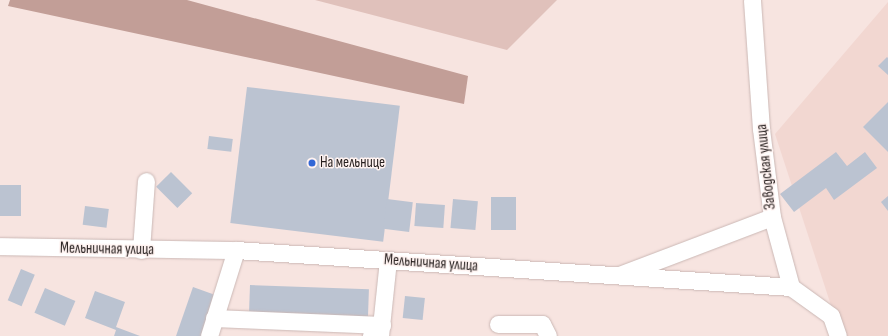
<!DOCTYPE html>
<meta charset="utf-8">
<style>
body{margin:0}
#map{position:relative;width:888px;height:336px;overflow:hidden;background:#f7e4e0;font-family:"Sofia Sans Condensed",sans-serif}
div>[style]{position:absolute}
.built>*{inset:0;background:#f2d7d1}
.green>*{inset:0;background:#e0c1bb}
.water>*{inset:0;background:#c29e97}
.building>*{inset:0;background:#bbc3d1;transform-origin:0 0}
.roads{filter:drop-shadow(0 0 1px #cbb8b5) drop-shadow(0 0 1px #cbb8b5)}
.minor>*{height:17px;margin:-8.5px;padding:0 8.5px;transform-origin:8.5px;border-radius:8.5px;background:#fff}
.dots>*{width:11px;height:11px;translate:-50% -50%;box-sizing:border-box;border:2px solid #fff3f1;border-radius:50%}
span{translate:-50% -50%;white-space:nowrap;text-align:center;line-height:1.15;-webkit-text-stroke:3px #fff3f1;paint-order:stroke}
.poi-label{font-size:15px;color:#261f1e}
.left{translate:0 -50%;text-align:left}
.street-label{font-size:15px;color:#261f1e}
</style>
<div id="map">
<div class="built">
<div style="clip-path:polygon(888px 2px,888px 336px,841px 336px,775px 134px)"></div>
</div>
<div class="green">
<div style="clip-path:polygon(315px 0,557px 0,507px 50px)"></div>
</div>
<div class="water">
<div style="clip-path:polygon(10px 0,187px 0,468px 76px,464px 104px,8px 6px)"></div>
</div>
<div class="building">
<div style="clip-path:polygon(887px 57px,888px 58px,888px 75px,878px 66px)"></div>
<div style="left:247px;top:87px;width:154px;height:137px;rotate:7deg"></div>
<div style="clip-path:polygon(888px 102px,888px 152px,863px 127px)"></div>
<div style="left:209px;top:136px;width:24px;height:13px;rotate:7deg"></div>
<div style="clip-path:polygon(836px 152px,847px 166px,865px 152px,877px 168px,834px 200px,826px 188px,794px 212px,780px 194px)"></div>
<div style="left:171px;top:172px;width:30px;height:21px;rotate:45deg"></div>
<div style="left:0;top:185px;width:21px;height:31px"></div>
<div style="clip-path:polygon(888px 196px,888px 211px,881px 202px)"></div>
<div style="left:491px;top:197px;width:25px;height:33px"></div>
<div style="left:387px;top:199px;width:26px;height:30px;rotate:7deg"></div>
<div style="left:453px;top:199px;width:25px;height:29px;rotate:5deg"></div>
<div style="left:416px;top:203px;width:29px;height:23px;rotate:4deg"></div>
<div style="left:85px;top:206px;width:24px;height:19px;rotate:7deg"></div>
<div style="left:21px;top:269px;width:15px;height:34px;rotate:23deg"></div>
<div style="left:250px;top:285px;width:119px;height:29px;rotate:2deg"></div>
<div style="clip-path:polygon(193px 287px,218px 296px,203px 336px,176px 336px)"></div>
<div style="left:45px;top:288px;width:33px;height:27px;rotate:23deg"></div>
<div style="clip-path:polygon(95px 291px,125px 302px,116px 327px,140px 336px,114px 336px,116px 330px,85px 318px)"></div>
<div style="left:405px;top:296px;width:20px;height:22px;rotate:6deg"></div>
</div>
<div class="roads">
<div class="minor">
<div style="left:772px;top:217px;width:73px;rotate:74.8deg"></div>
<div style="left:0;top:246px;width:236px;rotate:1deg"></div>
<div style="left:236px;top:250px;width:556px;rotate:3.81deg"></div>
<div style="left:791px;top:287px;width:49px;rotate:35.9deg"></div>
<div style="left:831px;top:316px;width:21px;rotate:71deg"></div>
<div style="left:141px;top:250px;width:69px;rotate:-85.9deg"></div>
<div style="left:622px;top:274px;width:160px;rotate:-20.8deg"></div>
<div style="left:772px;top:217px;width:89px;rotate:-97.1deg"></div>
<div style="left:761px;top:129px;width:129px;rotate:-94deg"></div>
<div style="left:214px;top:318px;width:168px;rotate:2.4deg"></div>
<div style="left:382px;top:325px;width:16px;rotate:135deg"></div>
<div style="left:498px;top:324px;width:44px"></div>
<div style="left:542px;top:324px;width:13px;rotate:63deg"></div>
<div style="left:209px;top:336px;width:90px;rotate:-72.6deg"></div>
<div style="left:380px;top:336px;width:76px;rotate:-84deg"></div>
</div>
</div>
<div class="dots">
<div style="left:312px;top:163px;background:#3267d6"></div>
</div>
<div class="poi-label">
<span class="left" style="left:320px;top:163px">На мельнице</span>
</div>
<div class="street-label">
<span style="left:766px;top:167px;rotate:-96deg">Заводская улица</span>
<span style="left:107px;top:249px;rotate:1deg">Мельничная улица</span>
<span style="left:431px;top:263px;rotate:4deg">Мельничная улица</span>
</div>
</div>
